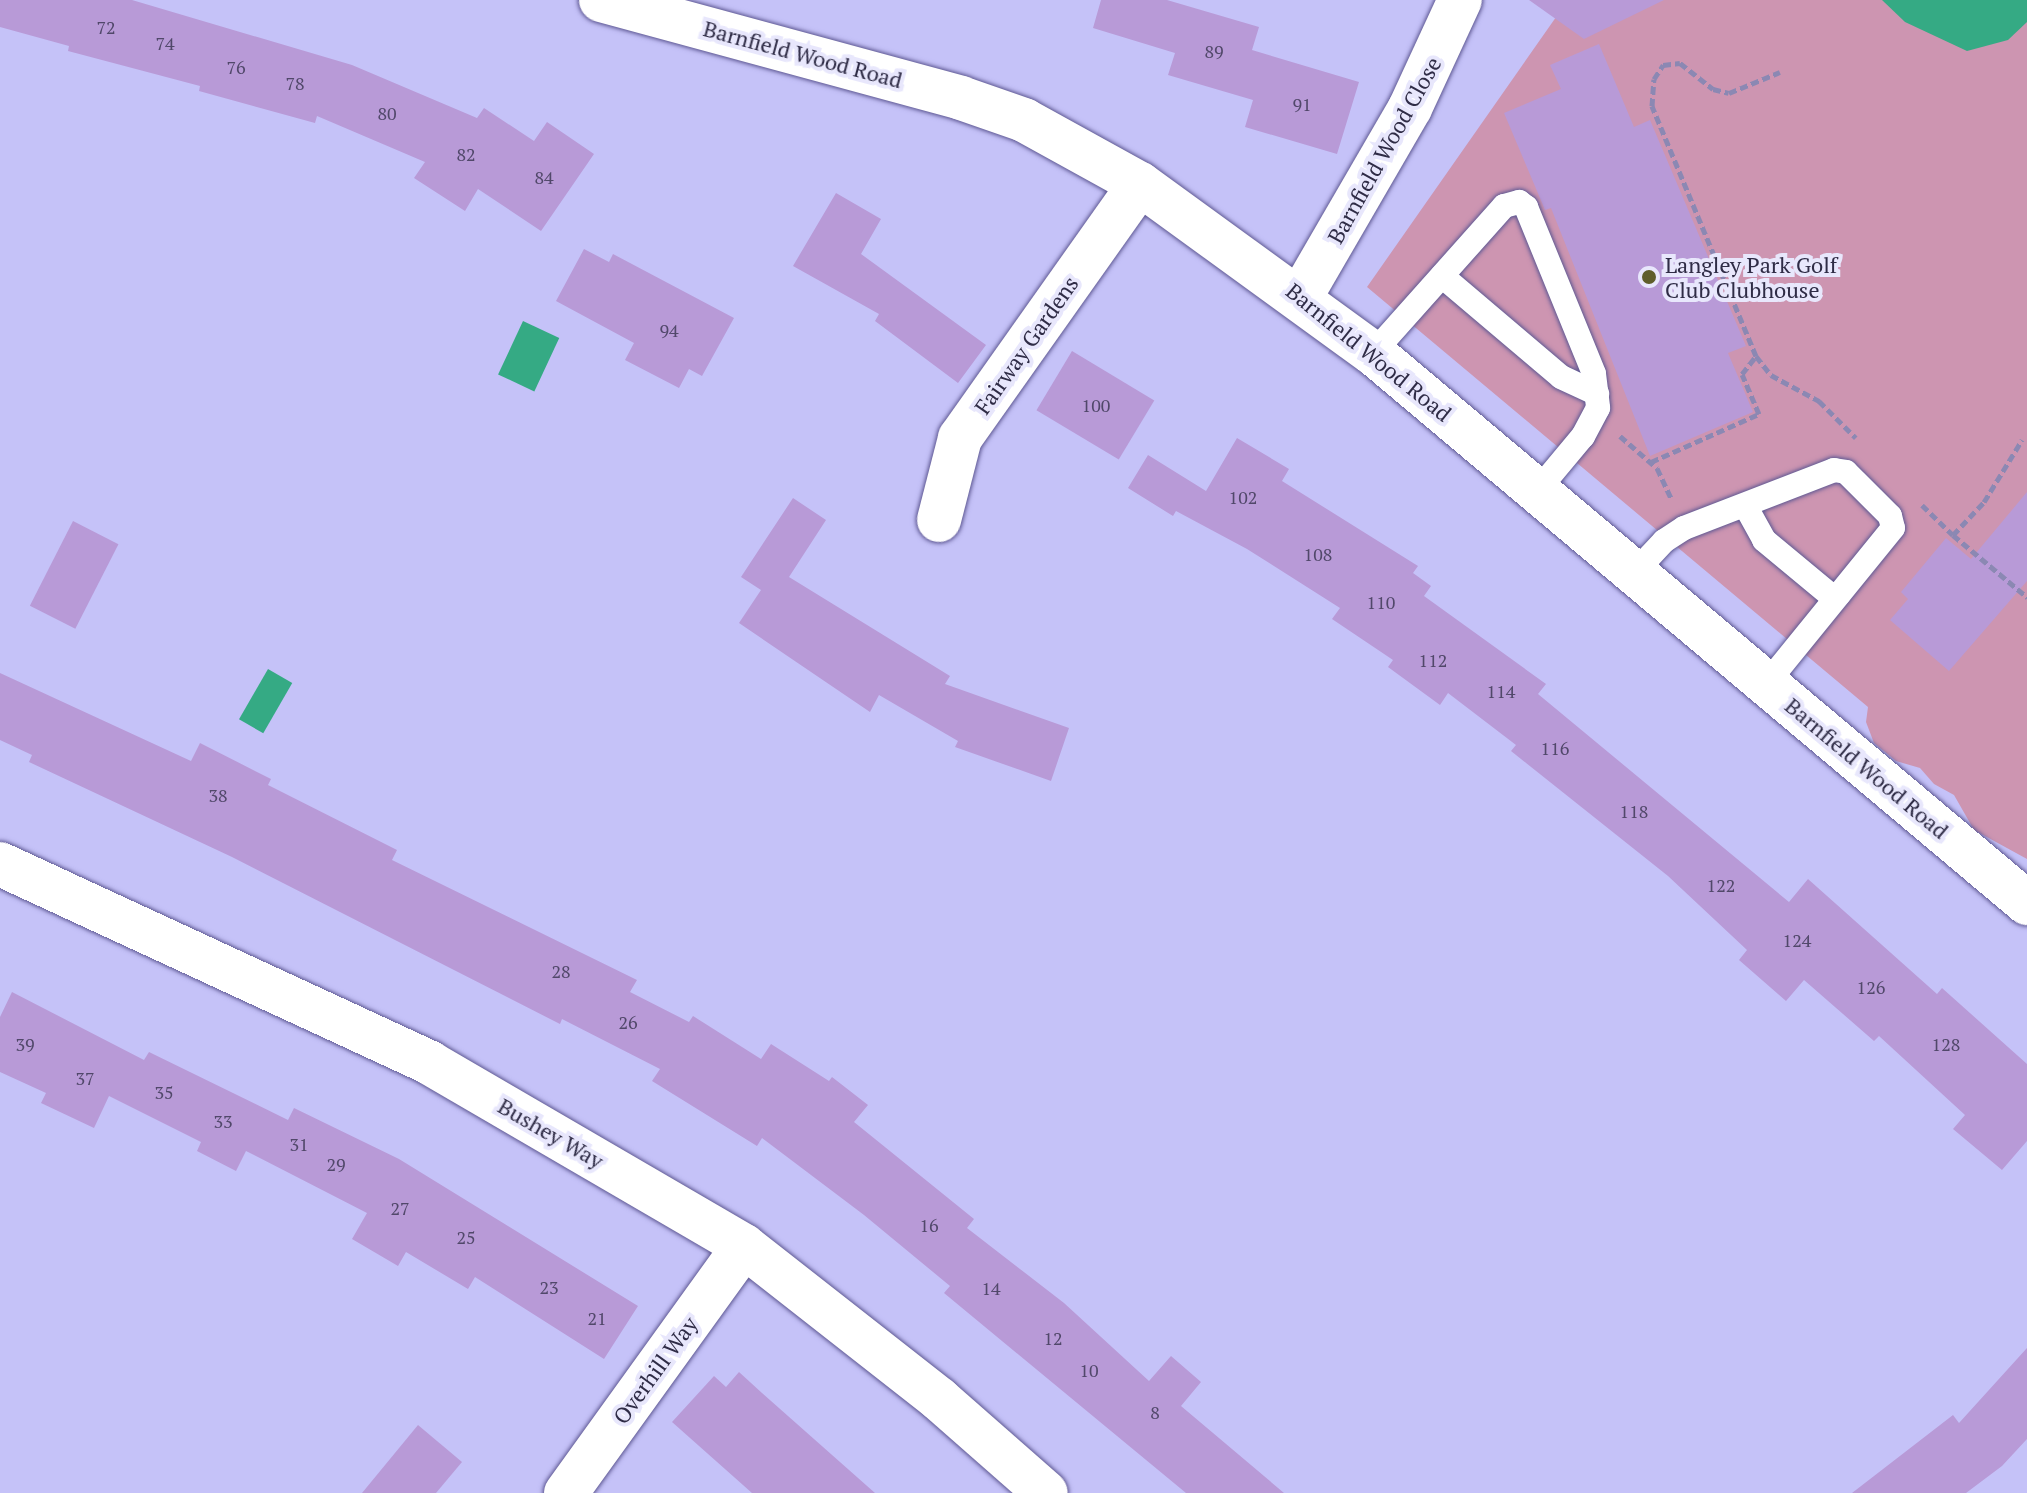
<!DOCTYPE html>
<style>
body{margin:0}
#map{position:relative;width:2027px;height:1493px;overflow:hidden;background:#c5c2f8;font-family:"PT Serif",serif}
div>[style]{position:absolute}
.green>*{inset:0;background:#cd95b1}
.water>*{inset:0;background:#35aa84;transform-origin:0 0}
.building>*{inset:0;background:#b89ad7;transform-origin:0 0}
.path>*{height:5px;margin-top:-2.5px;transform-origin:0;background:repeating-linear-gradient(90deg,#8b88b3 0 8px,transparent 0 12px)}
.roads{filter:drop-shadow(0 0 2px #5e5893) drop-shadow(0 0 2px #5e5893)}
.service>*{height:24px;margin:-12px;padding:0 12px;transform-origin:12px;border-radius:12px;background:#fff}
.minor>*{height:44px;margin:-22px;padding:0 22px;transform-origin:22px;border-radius:22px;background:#fff}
.tertiary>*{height:44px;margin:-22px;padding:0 22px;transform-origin:22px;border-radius:22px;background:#fff}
.dots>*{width:22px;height:22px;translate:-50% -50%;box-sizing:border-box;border:4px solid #e8e7fc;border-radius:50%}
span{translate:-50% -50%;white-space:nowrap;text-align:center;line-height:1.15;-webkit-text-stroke:8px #e8e7fc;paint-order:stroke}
.number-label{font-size:18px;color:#51486a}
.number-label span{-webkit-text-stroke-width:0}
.street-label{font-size:22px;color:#2f2c46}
.poi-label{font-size:22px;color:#2f2c46}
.left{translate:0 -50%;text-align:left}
</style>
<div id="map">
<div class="green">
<div style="clip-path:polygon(1568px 0,2027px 0,2027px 859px,1974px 830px,1954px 795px,1934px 784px,1920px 768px,1896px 761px,1874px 743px,1866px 722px,1868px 707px,1367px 287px)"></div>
</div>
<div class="water">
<div style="clip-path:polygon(1882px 0,2027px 0,2027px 22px,2008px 40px,1967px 51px,1905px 22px)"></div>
<div style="left:523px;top:321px;width:40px;height:59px;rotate:25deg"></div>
<div style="left:268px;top:669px;width:28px;height:58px;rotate:30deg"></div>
</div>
<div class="building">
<div style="clip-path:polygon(0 0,132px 0,352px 65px,477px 118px,484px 108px,534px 141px,547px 122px,594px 154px,541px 231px,478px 189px,465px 211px,414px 178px,425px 162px,317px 116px,315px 123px,199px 91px,200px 86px,68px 51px,69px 46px,0 27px)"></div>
<div style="clip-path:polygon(1101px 0,1167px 0,1259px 27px,1252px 50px,1359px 82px,1337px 154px,1245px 127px,1253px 100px,1168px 75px,1175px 53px,1093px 28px)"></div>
<div style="clip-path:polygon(1529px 0,1664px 0,1584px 39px)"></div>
<div style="clip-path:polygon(1599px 44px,1634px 127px,1650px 120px,1746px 346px,1728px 353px,1753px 412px,1650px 456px,1551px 208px,1545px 210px,1504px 113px,1561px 89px,1550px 65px)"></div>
<div style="clip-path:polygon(836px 193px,881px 219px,861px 254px,986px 345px,958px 383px,875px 321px,879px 314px,793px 266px)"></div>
<div style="clip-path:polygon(584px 249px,609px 262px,613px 254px,734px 318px,702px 376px,689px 369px,679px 388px,625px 360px,634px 343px,556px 301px)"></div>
<div style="left:1072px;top:351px;width:96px;height:69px;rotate:31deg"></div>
<div style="clip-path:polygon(1237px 438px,1289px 469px,1282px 481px,1418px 566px,1413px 573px,1431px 586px,1424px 596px,1546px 684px,1538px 694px,1789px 902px,1808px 879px,1937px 994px,1942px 988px,2027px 1064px,2027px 1141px,2002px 1170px,1953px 1129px,1965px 1115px,1879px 1036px,1874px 1041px,1804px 980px,1786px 1001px,1739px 960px,1747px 950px,1668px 876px,1511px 751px,1516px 745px,1448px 693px,1440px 705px,1388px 667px,1393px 660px,1332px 619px,1340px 608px,1247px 549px,1176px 511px,1173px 516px,1128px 488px,1148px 455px,1206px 491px)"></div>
<div style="clip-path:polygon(2027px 492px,2027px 581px,1949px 671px,1890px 620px,1908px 599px,1901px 592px,1946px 538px,1971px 559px)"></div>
<div style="clip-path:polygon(793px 498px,826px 520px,789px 577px,950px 676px,945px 684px,1069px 728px,1051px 781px,955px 747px,958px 741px,879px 695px,870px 712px,739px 623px,761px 590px,741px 577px)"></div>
<div style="left:73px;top:521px;width:51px;height:95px;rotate:27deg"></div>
<div style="clip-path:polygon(0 673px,191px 761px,200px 743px,271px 779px,268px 785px,397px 850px,392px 860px,637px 980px,630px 992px,689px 1022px,693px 1016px,761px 1059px,771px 1044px,829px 1081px,832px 1077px,868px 1105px,854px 1122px,974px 1219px,967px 1228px,1064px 1303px,1149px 1381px,1171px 1356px,1201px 1382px,1181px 1406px,1284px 1493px,1186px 1493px,944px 1293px,950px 1286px,864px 1215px,762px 1138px,757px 1146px,652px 1081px,660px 1069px,562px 1019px,560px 1024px,232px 857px,29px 762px,32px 755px,0 740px)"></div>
<div style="clip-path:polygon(12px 992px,144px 1060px,149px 1052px,288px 1120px,294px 1108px,399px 1159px,638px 1306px,604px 1359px,475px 1277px,468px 1289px,406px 1252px,398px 1266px,352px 1239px,367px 1213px,246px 1151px,236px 1171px,197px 1151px,201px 1142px,109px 1096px,94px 1128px,41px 1103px,46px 1093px,0 1072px,0 1017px)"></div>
<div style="clip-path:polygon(2027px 1348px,2027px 1439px,2002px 1466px,1966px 1493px,1852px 1493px,1953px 1415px,1959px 1423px)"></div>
<div style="clip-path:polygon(739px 1372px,762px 1393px,875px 1493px,752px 1493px,672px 1422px,714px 1376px,726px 1387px)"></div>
<div style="clip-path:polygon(418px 1425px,462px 1462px,436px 1493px,362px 1493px)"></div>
</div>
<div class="path">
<div style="left:1756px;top:356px;width:24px;rotate:52deg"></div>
<div style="left:1771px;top:375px;width:55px;rotate:28.4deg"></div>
<div style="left:1819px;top:401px;width:52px;rotate:45deg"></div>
<div style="left:1620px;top:436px;width:49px;rotate:40.9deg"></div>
<div style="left:1657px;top:468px;width:33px;rotate:65deg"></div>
<div style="left:1651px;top:462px;width:118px;rotate:-24deg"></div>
<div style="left:1759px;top:414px;width:43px;rotate:-113deg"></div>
<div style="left:1742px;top:374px;width:23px;rotate:-52deg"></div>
<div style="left:1756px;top:356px;width:271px;rotate:-112.6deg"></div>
<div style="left:1652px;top:106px;width:27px;rotate:-86deg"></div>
<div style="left:1654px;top:79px;width:17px;rotate:-57deg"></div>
<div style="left:1663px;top:65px;width:17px;rotate:-7deg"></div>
<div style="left:1680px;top:63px;width:42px;rotate:38.2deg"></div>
<div style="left:1713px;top:89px;width:16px;rotate:14deg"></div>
<div style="left:1729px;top:93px;width:55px;rotate:-22.4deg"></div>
<div style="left:1922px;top:505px;width:43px;rotate:44.1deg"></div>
<div style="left:1953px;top:535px;width:45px;rotate:-46.8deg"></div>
<div style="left:1984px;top:502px;width:73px;rotate:-58.5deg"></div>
<div style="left:1953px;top:535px;width:97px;rotate:40deg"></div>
</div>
<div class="roads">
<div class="service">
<div style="left:1442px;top:276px;width:156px;rotate:40.3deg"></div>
<div style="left:1561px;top:377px;width:40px;rotate:25deg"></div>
<div style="left:1373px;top:353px;width:197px;rotate:-48.3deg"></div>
<div style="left:1504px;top:206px;width:16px;rotate:-15deg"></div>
<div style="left:1519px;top:202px;width:9px;rotate:36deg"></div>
<div style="left:1526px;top:207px;width:180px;rotate:67.8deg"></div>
<div style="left:1594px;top:374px;width:34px;rotate:83deg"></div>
<div style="left:1598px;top:408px;width:32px;rotate:118deg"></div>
<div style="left:1583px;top:436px;width:70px;rotate:129.8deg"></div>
<div style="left:1746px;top:507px;width:38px;rotate:61deg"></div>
<div style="left:1764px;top:540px;width:85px;rotate:39.7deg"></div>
<div style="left:1829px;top:594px;width:10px"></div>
<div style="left:1635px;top:572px;width:42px;rotate:-46.9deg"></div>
<div style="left:1664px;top:541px;width:24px;rotate:-33deg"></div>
<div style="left:1684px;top:528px;width:161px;rotate:-21.1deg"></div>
<div style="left:1834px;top:470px;width:12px;rotate:9deg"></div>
<div style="left:1846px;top:472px;width:62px;rotate:45deg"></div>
<div style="left:1890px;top:516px;width:12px;rotate:76deg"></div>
<div style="left:1893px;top:528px;width:200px;rotate:129.1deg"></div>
</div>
<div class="minor">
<div style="left:1301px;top:296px;width:217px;rotate:-59.9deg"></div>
<div style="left:1410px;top:108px;width:119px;rotate:-65.2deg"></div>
<div style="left:939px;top:520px;width:85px;rotate:-75.6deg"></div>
<div style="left:960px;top:438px;width:311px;rotate:-54.7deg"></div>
<div style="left:0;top:864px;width:474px;rotate:24.8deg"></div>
<div style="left:430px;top:1063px;width:363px;rotate:30.2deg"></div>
<div style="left:744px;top:1246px;width:248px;rotate:38.1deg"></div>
<div style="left:939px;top:1399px;width:142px;rotate:41.3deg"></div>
<div style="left:566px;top:1493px;width:304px;rotate:-54.2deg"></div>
</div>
<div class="tertiary">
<div style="left:601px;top:0;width:373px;rotate:15.2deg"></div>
<div style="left:961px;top:98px;width:67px;rotate:19.2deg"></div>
<div style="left:1024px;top:120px;width:132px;rotate:28.9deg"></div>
<div style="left:1140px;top:184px;width:288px;rotate:36deg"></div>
<div style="left:1373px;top:353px;width:855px;rotate:40.06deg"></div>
</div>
</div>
<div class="dots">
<div style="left:1649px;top:277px;background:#5f5e2b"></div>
</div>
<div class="number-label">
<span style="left:106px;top:27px">72</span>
<span style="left:165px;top:43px">74</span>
<span style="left:1214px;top:51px">89</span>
<span style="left:236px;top:67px">76</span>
<span style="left:295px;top:83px">78</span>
<span style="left:1302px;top:104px">91</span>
<span style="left:387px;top:113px">80</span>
<span style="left:466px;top:154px">82</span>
<span style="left:544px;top:177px">84</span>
<span style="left:669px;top:330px">94</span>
<span style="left:1096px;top:405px">100</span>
<span style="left:1243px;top:497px">102</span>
<span style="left:1318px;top:554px">108</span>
<span style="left:1381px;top:602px">110</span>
<span style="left:1433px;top:660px">112</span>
<span style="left:1501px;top:691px">114</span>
<span style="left:1555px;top:748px">116</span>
<span style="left:218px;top:795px">38</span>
<span style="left:1634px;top:811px">118</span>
<span style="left:1721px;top:885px">122</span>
<span style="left:1797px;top:940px">124</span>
<span style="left:561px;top:971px">28</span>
<span style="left:1871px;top:987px">126</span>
<span style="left:628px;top:1022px">26</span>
<span style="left:25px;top:1044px">39</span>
<span style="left:1946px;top:1044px">128</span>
<span style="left:85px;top:1078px">37</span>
<span style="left:164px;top:1092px">35</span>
<span style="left:223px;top:1121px">33</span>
<span style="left:299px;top:1144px">31</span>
<span style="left:336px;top:1164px">29</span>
<span style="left:400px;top:1208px">27</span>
<span style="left:929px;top:1225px">16</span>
<span style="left:466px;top:1237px">25</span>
<span style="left:549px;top:1287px">23</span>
<span style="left:991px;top:1288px">14</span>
<span style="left:597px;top:1318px">21</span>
<span style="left:1053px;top:1338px">12</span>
<span style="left:1089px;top:1370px">10</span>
<span style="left:1155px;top:1412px">8</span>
</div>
<div class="street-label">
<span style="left:803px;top:54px;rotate:15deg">Barnfield Wood Road</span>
<span style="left:1384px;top:150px;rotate:-61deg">Barnfield Wood Close</span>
<span style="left:1026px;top:345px;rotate:-55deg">Fairway Gardens</span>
<span style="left:1369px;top:352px;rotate:39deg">Barnfield Wood Road</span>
<span style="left:1867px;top:768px;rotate:40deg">Barnfield Wood Road</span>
<span style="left:551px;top:1133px;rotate:30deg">Bushey Way</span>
<span style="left:655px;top:1370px;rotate:-54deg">Overhill Way</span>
</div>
<div class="poi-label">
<span class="left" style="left:1665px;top:277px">Langley Park Golf<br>Club Clubhouse</span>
</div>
</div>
